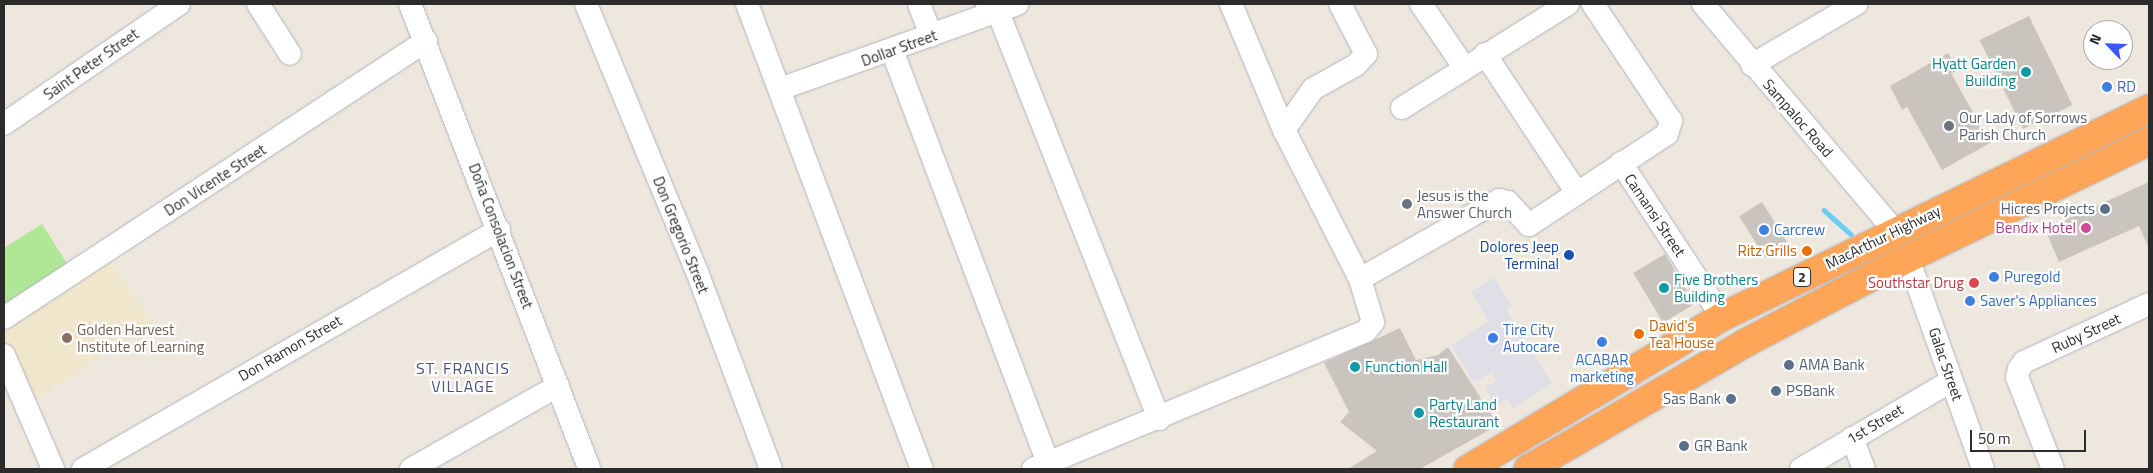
<!DOCTYPE html>
<meta charset="utf-8">
<style>
body{margin:0}
#map{position:relative;width:2153px;height:473px;overflow:hidden;background:#eee7dd;font-family:"Titillium Web",sans-serif}
div>[style]{position:absolute}
.industrial>*{inset:0;background:#e0dee6}
.education>*{inset:0;background:#f0e6cc}
.green>*{inset:0;background:#b0e797}
.stream>*{height:4.5px;margin:-2.25px;padding:0 2.25px;transform-origin:2.25px;border-radius:2.25px;background:#6bccf5}
.building>*{inset:0;background:#c9c4bd;transform-origin:0 0}
.roads{filter:drop-shadow(0 0 1px #b1b3c0) drop-shadow(0 0 1px #b1b3c0)}
.minor>*{height:22px;margin:-11px;padding:0 11px;transform-origin:11px;border-radius:11px;background:#fff}
.highway>*{height:28px;margin:-14px;padding:0 14px;transform-origin:14px;border-radius:14px;background:#ffa557}
.dots>*{width:14px;height:14px;translate:-50% -50%;box-sizing:border-box;border:2px solid #fff;border-radius:50%}
span{translate:-50% -50%;white-space:nowrap;text-align:center;line-height:1.15;-webkit-text-stroke:4.5px #fff;paint-order:stroke}
.shield-label span{padding:1px 4px;background:#fff;border:1px solid;border-radius:4px;-webkit-text-stroke-width:0}
.shield-label{font-size:14px;color:#2b2b2b;font-weight:700}
.street-label{font-size:15px;color:#2b2b2b}
.culture-label{font-size:15px;color:#0d838f}
.right{translate:-100% -50%;text-align:right}
.left{translate:0 -50%;text-align:left}
.shop-label{font-size:15px;color:#366cbe}
.worship-label{font-size:15px;color:#5b616d}
.service-label{font-size:15px;color:#4e5e75}
.hotel-label{font-size:15px;color:#b23c85}
.transit-label{font-size:15px;color:#164399}
.food-label{font-size:15px;color:#c56008}
.health-label{font-size:15px;color:#be3a42}
.education-label{font-size:15px;color:#785e54}
.neighbourhood-label{font-size:16px;color:#49517f;letter-spacing:1px}
.frame{position:absolute;inset:0;border:5px solid #2b2b2b;pointer-events:none}
.north{position:absolute;left:2083px;top:20px;width:50px;height:50px;box-sizing:border-box;background:#fff;border:1px solid #aaa;border-radius:50%;rotate:294deg;font-size:14px;font-weight:700;line-height:20px;text-align:center;color:#2b2b2b}
.north::after{content:'';display:block;margin:auto;width:18px;height:22px;background:#3957ff;clip-path:polygon(50% 0,100% 100%,50% 72%,0 100%)}
.scale{position:absolute;left:1970px;top:430px;width:116px;height:22px;box-sizing:border-box;border:2px solid #2b2b2b;border-top:0;padding-left:6px;font-size:15px;line-height:18px;white-space:nowrap;color:#2b2b2b;-webkit-text-stroke:4px #fff;paint-order:stroke}
</style>
<div id="map">
<div class="industrial">
<div style="clip-path:polygon(1494px 277px,1512px 306px,1506px 310px,1552px 384px,1513px 408px,1507px 399px,1495px 406px,1485px 388px,1496px 381px,1492px 372px,1474px 383px,1451px 345px,1489px 322px,1471px 292px)"></div>
</div>
<div class="education">
<div style="clip-path:polygon(108px 257px,153px 324px,32px 401px,4px 348px,4px 328px)"></div>
</div>
<div class="green">
<div style="clip-path:polygon(42px 224px,71px 270px,4px 314px,4px 248px)"></div>
</div>
<div class="stream">
<div style="left:1824px;top:210px;width:36px;rotate:42deg"></div>
</div>
<div class="building">
<div style="left:2029px;top:16px;width:99px;height:55px;rotate:64deg"></div>
<div style="clip-path:polygon(1948px 53px,1958px 70px,1951px 73px,1990px 143px,1942px 170px,1907px 107px,1902px 110px,1890px 86px)"></div>
<div style="clip-path:polygon(2149px 182px,2149px 249px,2139px 226px,2059px 262px,2045px 229px)"></div>
<div style="left:1762px;top:202px;width:49px;height:27px;rotate:58deg"></div>
<div style="left:1665px;top:254px;width:58px;height:37px;rotate:59deg"></div>
<div style="clip-path:polygon(1400px 328px,1416px 360px,1438px 355px,1448px 347px,1498px 425px,1420px 469px,1348px 469px,1377px 451px,1340px 422px,1349px 412px,1324px 363px)"></div>
</div>
<div class="roads">
<div class="minor">
<div style="left:258px;top:4px;width:59px;rotate:57.4deg"></div>
<div style="left:410px;top:4px;width:498px;rotate:68.9deg"></div>
<div style="left:586px;top:4px;width:290px;rotate:67.5deg"></div>
<div style="left:697px;top:272px;width:210px;rotate:69.4deg"></div>
<div style="left:747px;top:4px;width:497px;rotate:69.4deg"></div>
<div style="left:919px;top:4px;width:34px;rotate:69deg"></div>
<div style="left:987px;top:4px;width:14px;rotate:36deg"></div>
<div style="left:998px;top:12px;width:438px;rotate:68.4deg"></div>
<div style="left:1231px;top:4px;width:137px;rotate:67.2deg"></div>
<div style="left:1284px;top:130px;width:167px;rotate:63deg"></div>
<div style="left:1360px;top:279px;width:160px;rotate:-29.6deg"></div>
<div style="left:1499px;top:200px;width:9px;rotate:13deg"></div>
<div style="left:1508px;top:202px;width:31px;rotate:48deg"></div>
<div style="left:1529px;top:225px;width:165px;rotate:-33.4deg"></div>
<div style="left:1667px;top:134px;width:14px;rotate:-73deg"></div>
<div style="left:1671px;top:121px;width:141px;rotate:-123.7deg"></div>
<div style="left:1421px;top:4px;width:76px;rotate:55.7deg"></div>
<div style="left:1703px;top:4px;width:297px;rotate:49.8deg"></div>
<div style="left:892px;top:50px;width:441px;rotate:69.3deg"></div>
<div style="left:1485px;top:54px;width:167px;rotate:56.5deg"></div>
<div style="left:1752px;top:65px;width:121px;rotate:-30.4deg"></div>
<div style="left:780px;top:89px;width:252px;rotate:-19.7deg"></div>
<div style="left:1402px;top:108px;width:196px;rotate:-32.1deg"></div>
<div style="left:4px;top:124px;width:212px;rotate:-34.4deg"></div>
<div style="left:1284px;top:130px;width:50px;rotate:-54.7deg"></div>
<div style="left:1313px;top:89px;width:49px;rotate:-29.2deg"></div>
<div style="left:1356px;top:65px;width:15px;rotate:-48deg"></div>
<div style="left:1366px;top:54px;width:56px;rotate:-117.5deg"></div>
<div style="left:1621px;top:163px;width:184px;rotate:56.7deg"></div>
<div style="left:1908px;top:258px;width:224px;rotate:70.4deg"></div>
<div style="left:4px;top:318px;width:505px;rotate:-33.28deg"></div>
<div style="left:4px;top:355px;width:124px;rotate:66.7deg"></div>
<div style="left:1852px;top:438px;width:33px;rotate:69deg"></div>
<div style="left:83px;top:469px;width:480px;rotate:-29.9deg"></div>
<div style="left:411px;top:469px;width:169px;rotate:-29.5deg"></div>
<div style="left:1033px;top:469px;width:360px;rotate:-22.5deg"></div>
<div style="left:1366px;top:331px;width:11px;rotate:-52deg"></div>
<div style="left:1373px;top:322px;width:45px;rotate:-106.8deg"></div>
<div style="left:1801px;top:469px;width:174px;rotate:-30.4deg"></div>
<div style="left:2053px;top:469px;width:99px;rotate:-111.4deg"></div>
<div style="left:2017px;top:377px;width:8px;rotate:-76deg"></div>
<div style="left:2019px;top:369px;width:9px;rotate:-54deg"></div>
<div style="left:2024px;top:362px;width:138px;rotate:-24.9deg"></div>
</div>
<div class="highway">
<div style="left:1468px;top:469px;width:296px;rotate:-30.9deg"></div>
<div style="left:1722px;top:317px;width:475px;rotate:-26deg"></div>
<div style="left:1528px;top:469px;width:251px;rotate:-30.1deg"></div>
<div style="left:1745px;top:343px;width:168px;rotate:-27.6deg"></div>
<div style="left:1894px;top:265px;width:284px;rotate:-25.9deg"></div>
</div>
</div>
<div class="dots">
<div style="left:2026px;top:72px;background:#0f9aa8"></div>
<div style="left:2107px;top:87px;background:#3f7fe0"></div>
<div style="left:1949px;top:126px;background:#6b7280"></div>
<div style="left:1407px;top:204px;background:#6b7280"></div>
<div style="left:2105px;top:209px;background:#5c6f8a"></div>
<div style="left:2086px;top:228px;background:#d1479c"></div>
<div style="left:1764px;top:230px;background:#3f7fe0"></div>
<div style="left:1807px;top:251px;background:#e8710a"></div>
<div style="left:1569px;top:255px;background:#1a4fb4"></div>
<div style="left:1994px;top:277px;background:#3f7fe0"></div>
<div style="left:1974px;top:283px;background:#e0444e"></div>
<div style="left:1664px;top:288px;background:#0f9aa8"></div>
<div style="left:1970px;top:301px;background:#3f7fe0"></div>
<div style="left:1639px;top:334px;background:#e8710a"></div>
<div style="left:67px;top:338px;background:#8d6e63"></div>
<div style="left:1493px;top:338px;background:#3f7fe0"></div>
<div style="left:1602px;top:342px;background:#3f7fe0"></div>
<div style="left:1789px;top:365px;background:#5c6f8a"></div>
<div style="left:1355px;top:367px;background:#0f9aa8"></div>
<div style="left:1776px;top:391px;background:#5c6f8a"></div>
<div style="left:1731px;top:399px;background:#5c6f8a"></div>
<div style="left:1419px;top:413px;background:#0f9aa8"></div>
<div style="left:1684px;top:446px;background:#5c6f8a"></div>
</div>
<div class="shield-label">
<span style="left:1802px;top:277px">2</span>
</div>
<div class="street-label">
<span style="left:899px;top:48px;rotate:-20deg">Dollar Street</span>
<span style="left:91px;top:64px;rotate:-35deg">Saint Peter Street</span>
<span style="left:1798px;top:118px;rotate:49deg">Sampaloc Road</span>
<span style="left:215px;top:180px;rotate:-33deg">Don Vicente Street</span>
<span style="left:1655px;top:215px;rotate:56deg">Camansi Street</span>
<span style="left:681px;top:235px;rotate:68deg">Don Gregorio Street</span>
<span style="left:501px;top:236px;rotate:69deg">Doña Consolacion Street</span>
<span style="left:1883px;top:237px;rotate:-26deg">MacArthur Highway</span>
<span style="left:2086px;top:333px;rotate:-25deg">Ruby Street</span>
<span style="left:290px;top:348px;rotate:-30deg">Don Ramon Street</span>
<span style="left:1946px;top:364px;rotate:71deg">Galac Street</span>
<span style="left:1875px;top:424px;rotate:-31deg">1st Street</span>
</div>
<div class="culture-label">
<span class="right" style="left:2016px;top:72px">Hyatt Garden<br>Building</span>
<span class="left" style="left:1674px;top:288px">Five Brothers<br>Building</span>
<span class="left" style="left:1365px;top:367px">Function Hall</span>
<span class="left" style="left:1429px;top:413px">Party Land<br>Restaurant</span>
</div>
<div class="shop-label">
<span class="left" style="left:2117px;top:87px">RD</span>
<span class="left" style="left:1774px;top:230px">Carcrew</span>
<span class="left" style="left:2004px;top:277px">Puregold</span>
<span class="left" style="left:1980px;top:301px">Saver's Appliances</span>
<span class="left" style="left:1503px;top:338px">Tire City<br>Autocare</span>
<span style="left:1602px;top:368px">ACABAR<br>marketing</span>
</div>
<div class="worship-label">
<span class="left" style="left:1959px;top:126px">Our Lady of Sorrows<br>Parish Church</span>
<span class="left" style="left:1417px;top:204px">Jesus is the<br>Answer Church</span>
</div>
<div class="service-label">
<span class="right" style="left:2095px;top:209px">Hicres Projects</span>
<span class="left" style="left:1799px;top:365px">AMA Bank</span>
<span class="left" style="left:1786px;top:391px">PSBank</span>
<span class="right" style="left:1721px;top:399px">Sas Bank</span>
<span class="left" style="left:1694px;top:446px">GR Bank</span>
</div>
<div class="hotel-label">
<span class="right" style="left:2076px;top:228px">Bendix Hotel</span>
</div>
<div class="transit-label">
<span class="right" style="left:1559px;top:255px">Dolores Jeep<br>Terminal</span>
</div>
<div class="food-label">
<span class="right" style="left:1797px;top:251px">Ritz Grills</span>
<span class="left" style="left:1649px;top:334px">David's<br>Tea House</span>
</div>
<div class="health-label">
<span class="right" style="left:1964px;top:283px">Southstar Drug</span>
</div>
<div class="education-label">
<span class="left" style="left:77px;top:338px">Golden Harvest<br>Institute of Learning</span>
</div>
<div class="neighbourhood-label">
<span style="left:463px;top:377px">ST. FRANCIS<br>VILLAGE</span>
</div>
<div class="frame"></div>
<div class="north">N</div>
<div class="scale">50 m</div>
</div>
